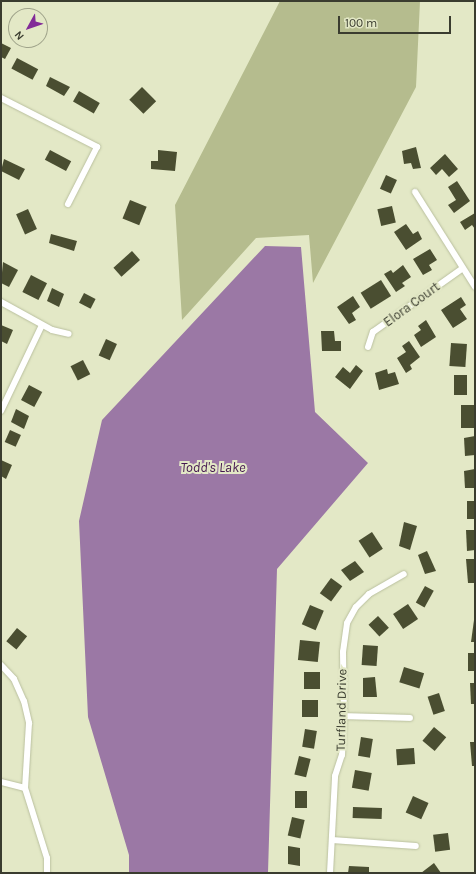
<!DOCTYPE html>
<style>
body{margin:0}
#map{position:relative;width:476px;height:874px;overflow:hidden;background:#e3e8c6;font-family:Karla,sans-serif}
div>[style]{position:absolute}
.green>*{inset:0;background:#b5bc8e}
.water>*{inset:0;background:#9b78a5}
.building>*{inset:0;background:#4a4e31;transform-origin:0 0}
.roads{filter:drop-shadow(0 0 1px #bac09f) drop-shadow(0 0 1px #bac09f)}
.street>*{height:6px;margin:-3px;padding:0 3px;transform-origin:3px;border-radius:3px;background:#fff}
span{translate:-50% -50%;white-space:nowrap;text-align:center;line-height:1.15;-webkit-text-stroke:4px #e3e8c6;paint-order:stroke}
.street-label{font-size:13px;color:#3a3c2f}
.water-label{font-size:14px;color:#441750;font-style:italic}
.frame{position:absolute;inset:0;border:2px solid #3a3c2f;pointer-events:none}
.north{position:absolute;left:8px;top:8px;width:40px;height:40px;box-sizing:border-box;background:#e3e8c6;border:1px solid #9fa38a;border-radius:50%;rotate:230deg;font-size:11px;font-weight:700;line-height:16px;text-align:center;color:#3a3c2f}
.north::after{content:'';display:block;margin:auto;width:14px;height:18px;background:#822b98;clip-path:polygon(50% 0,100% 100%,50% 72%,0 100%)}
.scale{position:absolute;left:338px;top:16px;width:113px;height:18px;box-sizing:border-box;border:2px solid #3a3c2f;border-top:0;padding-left:5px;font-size:12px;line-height:14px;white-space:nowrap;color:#3a3c2f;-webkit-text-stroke:3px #e3e8c6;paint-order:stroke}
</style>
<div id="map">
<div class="green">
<div style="clip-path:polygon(280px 1px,420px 1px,416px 87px,313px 283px,309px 235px,256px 238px,182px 320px,175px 205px)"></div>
</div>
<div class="water">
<div style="clip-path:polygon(265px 246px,301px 247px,315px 412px,368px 463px,277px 569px,268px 873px,129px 873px,129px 855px,88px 717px,79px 521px,102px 420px)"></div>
</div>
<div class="building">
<div style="clip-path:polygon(1px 43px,11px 48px,5px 59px,1px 57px)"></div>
<div style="left:17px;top:58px;width:24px;height:12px;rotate:28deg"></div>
<div style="clip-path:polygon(50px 77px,70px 87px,64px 96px,46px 86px)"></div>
<div style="left:142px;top:87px;width:20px;height:18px;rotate:45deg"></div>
<div style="left:79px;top:91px;width:24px;height:12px;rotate:30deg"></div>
<div style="clip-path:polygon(416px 147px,421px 168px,413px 169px,411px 163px,404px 164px,402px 151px)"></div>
<div style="left:50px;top:150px;width:24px;height:11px;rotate:28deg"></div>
<div style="clip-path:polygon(158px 150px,177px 152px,175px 171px,151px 169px,151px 161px,158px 161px)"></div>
<div style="clip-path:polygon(445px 154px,458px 169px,449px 177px,442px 169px,436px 175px,430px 168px)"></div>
<div style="clip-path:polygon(4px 159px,25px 169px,19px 180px,1px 171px)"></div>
<div style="left:386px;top:175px;width:12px;height:15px;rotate:24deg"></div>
<div style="clip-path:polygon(457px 181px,470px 201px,454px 213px,448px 205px,456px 200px,448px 187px)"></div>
<div style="left:130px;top:200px;width:18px;height:20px;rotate:22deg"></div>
<div style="left:392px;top:206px;width:17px;height:15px;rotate:77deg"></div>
<div style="left:28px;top:209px;width:22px;height:13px;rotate:66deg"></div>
<div style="clip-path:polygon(475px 213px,475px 229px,472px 225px,465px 230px,460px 222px)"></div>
<div style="clip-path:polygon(406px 224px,413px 234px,418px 231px,422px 239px,406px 250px,394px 232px)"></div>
<div style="clip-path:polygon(51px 234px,77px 241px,74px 251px,49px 243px)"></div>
<div style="clip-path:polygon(430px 249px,437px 260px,429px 265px,432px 270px,423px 275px,413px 259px)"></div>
<div style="left:132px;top:251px;width:12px;height:25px;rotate:48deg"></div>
<div style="clip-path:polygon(3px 262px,18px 270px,9px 287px,1px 283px)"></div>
<div style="clip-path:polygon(403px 265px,411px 277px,402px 283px,405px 286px,396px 292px,384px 274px,391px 270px,393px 273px)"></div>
<div style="left:31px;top:275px;width:18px;height:19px;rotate:27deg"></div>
<div style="left:381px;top:280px;width:19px;height:24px;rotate:58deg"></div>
<div style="clip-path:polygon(52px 288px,64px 294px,59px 307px,47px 301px)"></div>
<div style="left:84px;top:293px;width:13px;height:11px;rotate:27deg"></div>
<div style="clip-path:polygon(353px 296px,360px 307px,352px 313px,356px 320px,349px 324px,337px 307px)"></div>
<div style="clip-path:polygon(461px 297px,466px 305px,460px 309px,467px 319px,453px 328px,441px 310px)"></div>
<div style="clip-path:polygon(426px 320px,436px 337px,421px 347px,414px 335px,421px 330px,418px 326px)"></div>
<div style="clip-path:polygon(1px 325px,13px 330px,7px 344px,1px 341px)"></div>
<div style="clip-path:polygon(321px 331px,334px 331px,335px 341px,341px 341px,341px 351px,322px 351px)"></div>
<div style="left:106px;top:339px;width:12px;height:18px;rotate:24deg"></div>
<div style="clip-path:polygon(409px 341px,420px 357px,410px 365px,412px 369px,406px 373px,397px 358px,406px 352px,402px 346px)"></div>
<div style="left:451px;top:343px;width:16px;height:23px;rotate:4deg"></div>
<div style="left:83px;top:360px;width:16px;height:14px;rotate:63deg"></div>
<div style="clip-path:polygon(356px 365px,363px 371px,350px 389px,335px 377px,343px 367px,350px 373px)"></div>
<div style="clip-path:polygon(387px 369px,388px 374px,395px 372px,399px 384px,379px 390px,375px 373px)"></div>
<div style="left:454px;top:375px;width:13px;height:20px"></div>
<div style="left:29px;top:385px;width:15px;height:17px;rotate:28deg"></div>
<div style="left:475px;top:405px;width:23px;height:14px;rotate:90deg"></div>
<div style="clip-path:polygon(16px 409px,29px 416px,24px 429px,11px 422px)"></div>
<div style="left:10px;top:430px;width:12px;height:13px;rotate:24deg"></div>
<div style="clip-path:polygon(475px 436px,475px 455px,465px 456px,464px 438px)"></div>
<div style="clip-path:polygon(1px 460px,12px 465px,6px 479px,1px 476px)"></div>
<div style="clip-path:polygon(475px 469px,475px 488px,465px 488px,464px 471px)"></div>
<div style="left:467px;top:501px;width:8px;height:18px"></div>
<div style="clip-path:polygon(404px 522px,417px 526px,410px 550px,399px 546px)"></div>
<div style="clip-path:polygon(466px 530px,475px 530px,475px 550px,467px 551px)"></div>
<div style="left:372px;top:532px;width:20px;height:16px;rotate:57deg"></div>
<div style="clip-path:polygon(427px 551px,436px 571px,425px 574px,418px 555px)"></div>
<div style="clip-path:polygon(466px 559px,475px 559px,475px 583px,468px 583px)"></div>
<div style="clip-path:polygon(355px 561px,364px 572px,350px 581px,341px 570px)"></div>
<div style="left:331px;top:578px;width:14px;height:19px;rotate:36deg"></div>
<div style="left:425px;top:586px;width:10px;height:19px;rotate:29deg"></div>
<div style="left:408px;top:604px;width:18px;height:18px;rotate:56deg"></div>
<div style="left:310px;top:605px;width:15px;height:21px;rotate:23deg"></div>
<div style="left:378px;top:616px;width:16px;height:13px;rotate:47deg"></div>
<div style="clip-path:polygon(474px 620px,475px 620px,475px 642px,471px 642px)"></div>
<div style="left:17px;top:628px;width:13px;height:17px;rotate:39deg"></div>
<div style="left:300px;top:640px;width:20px;height:20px;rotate:6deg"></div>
<div style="left:363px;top:645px;width:15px;height:20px;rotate:4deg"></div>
<div style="left:468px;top:653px;width:7px;height:18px"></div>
<div style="left:404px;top:667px;width:21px;height:16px;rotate:17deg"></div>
<div style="left:304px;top:672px;width:16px;height:17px"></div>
<div style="clip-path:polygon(375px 677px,377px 697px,363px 697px,363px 678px)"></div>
<div style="clip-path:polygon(470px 683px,475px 683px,475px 704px,471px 704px)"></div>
<div style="left:439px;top:693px;width:19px;height:12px;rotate:72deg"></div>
<div style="left:302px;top:700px;width:16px;height:17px"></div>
<div style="left:434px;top:727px;width:16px;height:18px;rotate:40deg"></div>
<div style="left:305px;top:729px;width:12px;height:18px;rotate:9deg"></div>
<div style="left:361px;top:737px;width:12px;height:19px;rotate:9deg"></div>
<div style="clip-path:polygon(470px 742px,475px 742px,475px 766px,472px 766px)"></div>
<div style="left:414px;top:748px;width:16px;height:18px;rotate:86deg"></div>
<div style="left:299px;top:756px;width:12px;height:19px;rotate:14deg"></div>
<div style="left:355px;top:770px;width:17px;height:18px;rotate:10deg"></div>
<div style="left:295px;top:791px;width:12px;height:17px"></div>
<div style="left:413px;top:796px;width:17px;height:18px;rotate:24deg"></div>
<div style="left:353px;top:807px;width:29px;height:11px;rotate:2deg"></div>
<div style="left:292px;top:817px;width:13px;height:19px;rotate:13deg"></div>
<div style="left:448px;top:833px;width:17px;height:15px;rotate:83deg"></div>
<div style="clip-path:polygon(288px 846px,300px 848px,300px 866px,288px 864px)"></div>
<div style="clip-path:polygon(434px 863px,441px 873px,421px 873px)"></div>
<div style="clip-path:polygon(349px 866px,369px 867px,369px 873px,348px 873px)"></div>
</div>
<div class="roads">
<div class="street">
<div style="left:1px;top:98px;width:108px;rotate:27deg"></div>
<div style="left:97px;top:147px;width:64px;rotate:117deg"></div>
<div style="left:415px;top:192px;width:112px;rotate:57.7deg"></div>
<div style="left:1px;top:302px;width:58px;rotate:28.8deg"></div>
<div style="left:52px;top:330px;width:17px;rotate:13deg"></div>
<div style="left:368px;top:347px;width:16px;rotate:-72deg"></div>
<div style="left:373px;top:332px;width:110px;rotate:-35.4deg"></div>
<div style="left:1px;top:411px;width:95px;rotate:-64.5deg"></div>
<div style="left:1px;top:665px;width:19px;rotate:47deg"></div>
<div style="left:14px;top:679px;width:24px;rotate:66deg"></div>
<div style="left:24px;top:701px;width:23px;rotate:77deg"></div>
<div style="left:29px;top:723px;width:65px;rotate:93.5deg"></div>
<div style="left:25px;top:788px;width:25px;rotate:-166deg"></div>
<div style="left:344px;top:716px;width:66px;rotate:1.7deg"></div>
<div style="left:25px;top:788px;width:73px;rotate:72.6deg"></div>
<div style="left:47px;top:858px;width:15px;rotate:90deg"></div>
<div style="left:332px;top:840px;width:84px;rotate:4.1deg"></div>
<div style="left:330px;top:873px;width:97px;rotate:-87deg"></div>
<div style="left:335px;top:776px;width:22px;rotate:-72deg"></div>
<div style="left:342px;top:755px;width:39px;rotate:-87deg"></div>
<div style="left:344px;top:716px;width:64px;rotate:-90.9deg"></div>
<div style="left:343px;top:652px;width:29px;rotate:-82deg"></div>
<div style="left:347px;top:623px;width:18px;rotate:-61deg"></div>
<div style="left:356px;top:607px;width:18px;rotate:-45deg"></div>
<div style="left:369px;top:594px;width:40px;rotate:-29.7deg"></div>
</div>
</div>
<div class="street-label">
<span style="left:412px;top:305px;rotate:-36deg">Elora Court</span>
<span style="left:342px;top:710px;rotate:-89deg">Turfland Drive</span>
</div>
<div class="water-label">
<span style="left:213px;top:468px">Todd's Lake</span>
</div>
<div class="frame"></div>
<div class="north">N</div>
<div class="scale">100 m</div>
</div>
